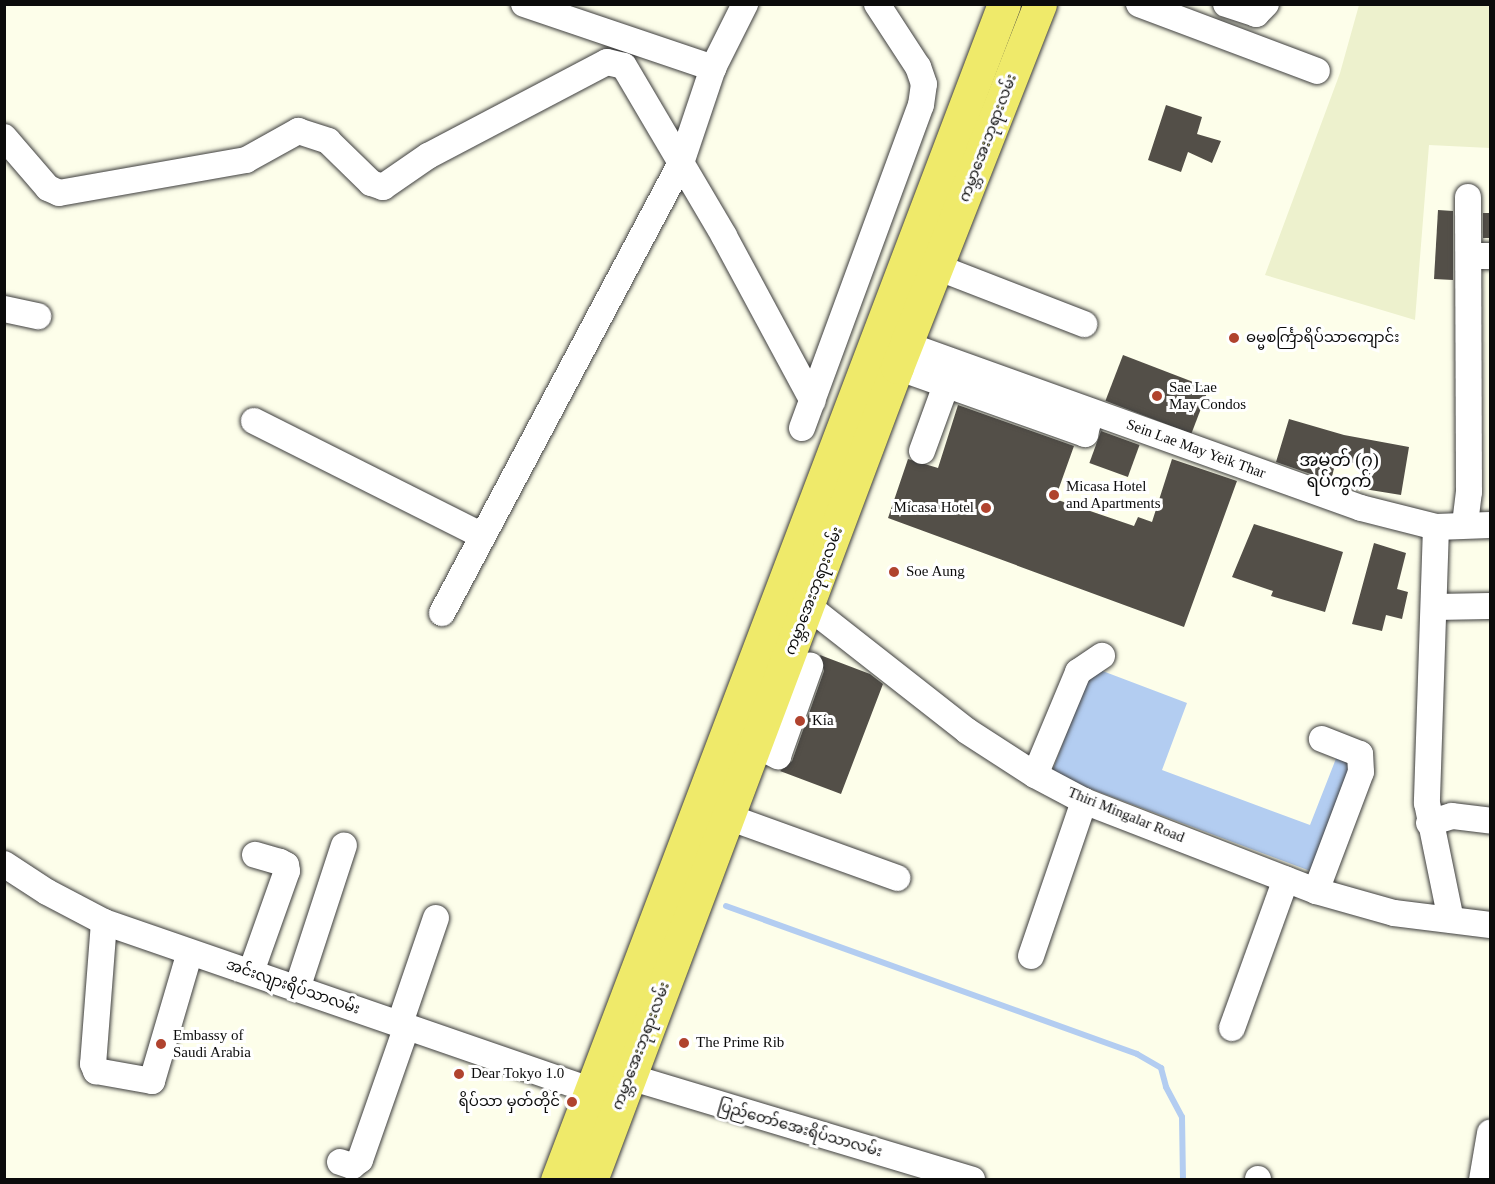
<!DOCTYPE html>
<meta charset="utf-8">
<style>
body{margin:0}
#map{position:relative;width:1495px;height:1184px;overflow:hidden;background:#fdfeea;font-family:"Times New Roman","Noto Sans Myanmar",serif}
div>[style]{position:absolute}
.farmland>*{inset:0;background:#edf1cd}
.water>*{inset:0;background:#b3cdf1}
.stream>*{height:6px;margin:-3px;padding:0 3px;transform-origin:3px;border-radius:3px;background:#b3cdf1}
.building>*{inset:0;background:#534f48;transform-origin:0 0}
.roads{filter:drop-shadow(0 0 2px #3e3e3e) drop-shadow(0 0 2px #3e3e3e)}
.minor>*{height:26px;margin:-13px;padding:0 13px;transform-origin:13px;border-radius:13px;background:#fff}
.major>*{height:33px;margin:-16.5px;padding:0 16.5px;transform-origin:16.5px;border-radius:16.5px;background:#efea6a}
.dots>*{width:16px;height:16px;translate:-50% -50%;box-sizing:border-box;border:3px solid #fff;border-radius:50%}
span{translate:-50% -50%;white-space:nowrap;text-align:center;line-height:1.15;-webkit-text-stroke:6px #fff;paint-order:stroke}
.street-label{font-size:15px;color:#0b0b0b}
.poi-label{font-size:15px;color:#0b0b0b}
.left{translate:0 -50%;text-align:left}
.right{translate:-100% -50%;text-align:right}
.quarter-label{font-size:18px;color:#0b0b0b}
.frame{position:absolute;inset:0;border:6px solid #0b0b0b;pointer-events:none}
</style>
<div id="map">
<div class="farmland">
<div style="clip-path:polygon(1359px 5px,1490px 5px,1490px 148px,1429px 145px,1415px 320px,1265px 275px,1340px 73px)"></div>
</div>
<div class="water">
<div style="clip-path:polygon(1092px 667px,1187px 703px,1162px 770px,1310px 825px,1337px 756px,1354px 762px,1313px 872px,1051px 774px)"></div>
</div>
<div class="stream">
<div style="left:726px;top:906px;width:437px;rotate:19.8deg"></div>
<div style="left:1137px;top:1054px;width:28px;rotate:30deg"></div>
<div style="left:1161px;top:1068px;width:20px;rotate:75deg"></div>
<div style="left:1166px;top:1087px;width:34px;rotate:62deg"></div>
<div style="left:1182px;top:1117px;width:63px;rotate:89.1deg"></div>
</div>
<div class="building">
<div style="clip-path:polygon(1166px 105px,1202px 117px,1197px 134px,1221px 141px,1212px 163px,1188px 152px,1181px 172px,1148px 160px)"></div>
<div style="clip-path:polygon(1438px 210px,1453px 211px,1453px 280px,1434px 279px)"></div>
<div style="left:1483px;top:213px;width:8px;height:25px"></div>
<div style="left:1123px;top:355px;width:92px;height:49px;rotate:21deg"></div>
<div style="clip-path:polygon(958px 405px,1074px 446px,1055px 499px,1134px 526px,1138px 517px,1152px 522px,1172px 459px,1237px 481px,1184px 627px,888px 518px,908px 459px,938px 468px)"></div>
<div style="clip-path:polygon(1289px 419px,1344px 435px,1409px 447px,1401px 495px,1364px 489px,1369px 465px,1336px 460px,1331px 481px,1276px 462px)"></div>
<div style="left:1101px;top:431px;width:41px;height:34px;rotate:20deg"></div>
<div style="clip-path:polygon(1254px 524px,1343px 552px,1325px 612px,1271px 596px,1273px 591px,1232px 577px)"></div>
<div style="clip-path:polygon(1374px 543px,1406px 553px,1397px 589px,1408px 592px,1402px 619px,1386px 615px,1382px 631px,1352px 624px)"></div>
<div style="clip-path:polygon(820px 655px,870px 674px,883px 684px,841px 794px,780px 771px,792px 761px,824px 671px)"></div>
</div>
<div class="roads">
<div class="minor">
<div style="left:524px;top:4px;width:200px;rotate:18.7deg"></div>
<div style="left:713px;top:68px;width:72px;rotate:-63.4deg"></div>
<div style="left:1139px;top:4px;width:190px;rotate:20.6deg"></div>
<div style="left:1226px;top:4px;width:32px;rotate:18deg"></div>
<div style="left:1256px;top:14px;width:14px;rotate:-45deg"></div>
<div style="left:4px;top:137px;width:67px;rotate:49.2deg"></div>
<div style="left:48px;top:188px;width:12px;rotate:24deg"></div>
<div style="left:59px;top:193px;width:190px;rotate:-10deg"></div>
<div style="left:246px;top:160px;width:60px;rotate:-29.1deg"></div>
<div style="left:298px;top:131px;width:32px;rotate:18deg"></div>
<div style="left:328px;top:141px;width:60px;rotate:44.3deg"></div>
<div style="left:371px;top:183px;width:13px;rotate:18deg"></div>
<div style="left:383px;top:187px;width:55px;rotate:-34.6deg"></div>
<div style="left:428px;top:156px;width:202px;rotate:-27.7deg"></div>
<div style="left:607px;top:62px;width:17px;rotate:13deg"></div>
<div style="left:624px;top:66px;width:197px;rotate:59.5deg"></div>
<div style="left:724px;top:236px;width:187px;rotate:61.7deg"></div>
<div style="left:1469px;top:256px;width:21px"></div>
<div style="left:937px;top:267px;width:158px;rotate:21.2deg"></div>
<div style="left:4px;top:309px;width:35px;rotate:12deg"></div>
<div style="left:890px;top:339px;width:500px;rotate:19.74deg"></div>
<div style="left:1361px;top:508px;width:77px;rotate:14.2deg"></div>
<div style="left:1436px;top:527px;width:54px;rotate:-2.1deg"></div>
<div style="left:897px;top:367px;width:200px;rotate:19.6deg"></div>
<div style="left:1085px;top:434px;width:23px;rotate:-75deg"></div>
<div style="left:254px;top:421px;width:254px;rotate:26.7deg"></div>
<div style="left:802px;top:428px;width:344px;rotate:-69.8deg"></div>
<div style="left:921px;top:105px;width:21px;rotate:-82deg"></div>
<div style="left:924px;top:84px;width:18px;rotate:-109deg"></div>
<div style="left:918px;top:67px;width:75px;rotate:-123.1deg"></div>
<div style="left:922px;top:451px;width:70px;rotate:-70deg"></div>
<div style="left:1465px;top:524px;width:32px;rotate:-83deg"></div>
<div style="left:1469px;top:492px;width:295px;rotate:-90.2deg"></div>
<div style="left:1436px;top:527px;width:276px;rotate:91.9deg"></div>
<div style="left:1427px;top:803px;width:119px;rotate:78.4deg"></div>
<div style="left:795px;top:596px;width:219px;rotate:38.1deg"></div>
<div style="left:967px;top:731px;width:81px;rotate:32.9deg"></div>
<div style="left:1035px;top:775px;width:55px;rotate:28deg"></div>
<div style="left:1084px;top:801px;width:249px;rotate:21.2deg"></div>
<div style="left:1316px;top:891px;width:81px;rotate:15.8deg"></div>
<div style="left:1394px;top:913px;width:97px;rotate:7.1deg"></div>
<div style="left:1435px;top:607px;width:55px;rotate:-1deg"></div>
<div style="left:442px;top:613px;width:510px;rotate:-62.03deg"></div>
<div style="left:681px;top:163px;width:100px;rotate:-71.4deg"></div>
<div style="left:756px;top:745px;width:25px;rotate:27deg"></div>
<div style="left:778px;top:756px;width:96px;rotate:-70.4deg"></div>
<div style="left:1035px;top:775px;width:112px;rotate:-67.3deg"></div>
<div style="left:1078px;top:672px;width:29px;rotate:-34deg"></div>
<div style="left:728px;top:817px;width:180px;rotate:19.8deg"></div>
<div style="left:1429px;top:823px;width:24px;rotate:-17deg"></div>
<div style="left:1452px;top:816px;width:38px;rotate:7deg"></div>
<div style="left:4px;top:864px;width:51px;rotate:33.1deg"></div>
<div style="left:47px;top:892px;width:64px;rotate:27.8deg"></div>
<div style="left:104px;top:922px;width:532px;rotate:19.08deg"></div>
<div style="left:1316px;top:891px;width:127px;rotate:-69.3deg"></div>
<div style="left:1361px;top:772px;width:18px;rotate:-93deg"></div>
<div style="left:1360px;top:754px;width:41px;rotate:-158.5deg"></div>
<div style="left:104px;top:922px;width:142px;rotate:94.4deg"></div>
<div style="left:93px;top:1064px;width:8px;rotate:67deg"></div>
<div style="left:96px;top:1071px;width:57px;rotate:10.1deg"></div>
<div style="left:152px;top:1081px;width:134px;rotate:-73.6deg"></div>
<div style="left:1031px;top:956px;width:164px;rotate:-71.1deg"></div>
<div style="left:251px;top:972px;width:107px;rotate:-70.4deg"></div>
<div style="left:287px;top:871px;width:6px;rotate:-99deg"></div>
<div style="left:286px;top:865px;width:7px;rotate:-153deg"></div>
<div style="left:280px;top:862px;width:26px;rotate:-164deg"></div>
<div style="left:297px;top:989px;width:151px;rotate:-71.9deg"></div>
<div style="left:400px;top:1023px;width:111px;rotate:-71.1deg"></div>
<div style="left:1232px;top:1028px;width:158px;rotate:-70.1deg"></div>
<div style="left:613px;top:1072px;width:375px;rotate:16.7deg"></div>
<div style="left:340px;top:1162px;width:13px;rotate:18deg"></div>
<div style="left:352px;top:1166px;width:10px;rotate:-37deg"></div>
<div style="left:360px;top:1160px;width:142px;rotate:-70.7deg"></div>
<div style="left:1258px;top:1179px;width:1px;rotate:90deg"></div>
<div style="left:1482px;top:1180px;width:48px;rotate:-80.3deg"></div>
</div>
<div class="major">
<div style="left:557px;top:1180px;width:1258px;rotate:-69.19deg"></div>
<div style="left:591px;top:1180px;width:869px;rotate:-69.37deg"></div>
<div style="left:897px;top:367px;width:390px;rotate:-68.5deg"></div>
</div>
</div>
<div class="dots">
<div style="left:1234px;top:338px;background:#b0432e"></div>
<div style="left:1157px;top:396px;background:#b0432e"></div>
<div style="left:1054px;top:495px;background:#b0432e"></div>
<div style="left:986px;top:508px;background:#b0432e"></div>
<div style="left:894px;top:572px;background:#b0432e"></div>
<div style="left:800px;top:721px;background:#b0432e"></div>
<div style="left:684px;top:1043px;background:#b0432e"></div>
<div style="left:161px;top:1044px;background:#b0432e"></div>
<div style="left:459px;top:1074px;background:#b0432e"></div>
<div style="left:572px;top:1102px;background:#b0432e"></div>
</div>
<div class="street-label">
<span style="left:988px;top:138px;rotate:-69deg">ကမ္ဘာအေးဘုရားလမ်း</span>
<span style="left:1196px;top:449px;rotate:20deg">Sein Lae May Yeik Thar</span>
<span style="left:814px;top:591px;rotate:-69deg">ကမ္ဘာအေးဘုရားလမ်း</span>
<span style="left:1126px;top:815px;rotate:22deg">Thiri Mingalar Road</span>
<span style="left:293px;top:987px;rotate:19deg">အင်းလျားရိပ်သာလမ်း</span>
<span style="left:641px;top:1046px;rotate:-69deg">ကမ္ဘာအေးဘုရားလမ်း</span>
<span style="left:800px;top:1129px;rotate:16deg">ပြည်တော်အေးရိပ်သာလမ်း</span>
</div>
<div class="poi-label">
<span class="left" style="left:1246px;top:338px">ဓမ္မစင်္ကြာရိပ်သာကျောင်း</span>
<span class="left" style="left:1169px;top:396px">Sae Lae<br>May Condos</span>
<span class="left" style="left:1066px;top:495px">Micasa Hotel<br>and Apartments</span>
<span class="right" style="left:974px;top:508px">Micasa Hotel</span>
<span class="left" style="left:906px;top:572px">Soe Aung</span>
<span class="left" style="left:812px;top:721px">Kia</span>
<span class="left" style="left:173px;top:1044px">Embassy of<br>Saudi Arabia</span>
<span class="left" style="left:696px;top:1043px">The Prime Rib</span>
<span class="left" style="left:471px;top:1074px">Dear Tokyo 1.0</span>
<span class="right" style="left:560px;top:1102px">ရိပ်သာ မှတ်တိုင်</span>
</div>
<div class="quarter-label">
<span style="left:1339px;top:471px">အမှတ် (၇)<br>ရပ်ကွက်</span>
</div>
<div class="frame"></div>
</div>
